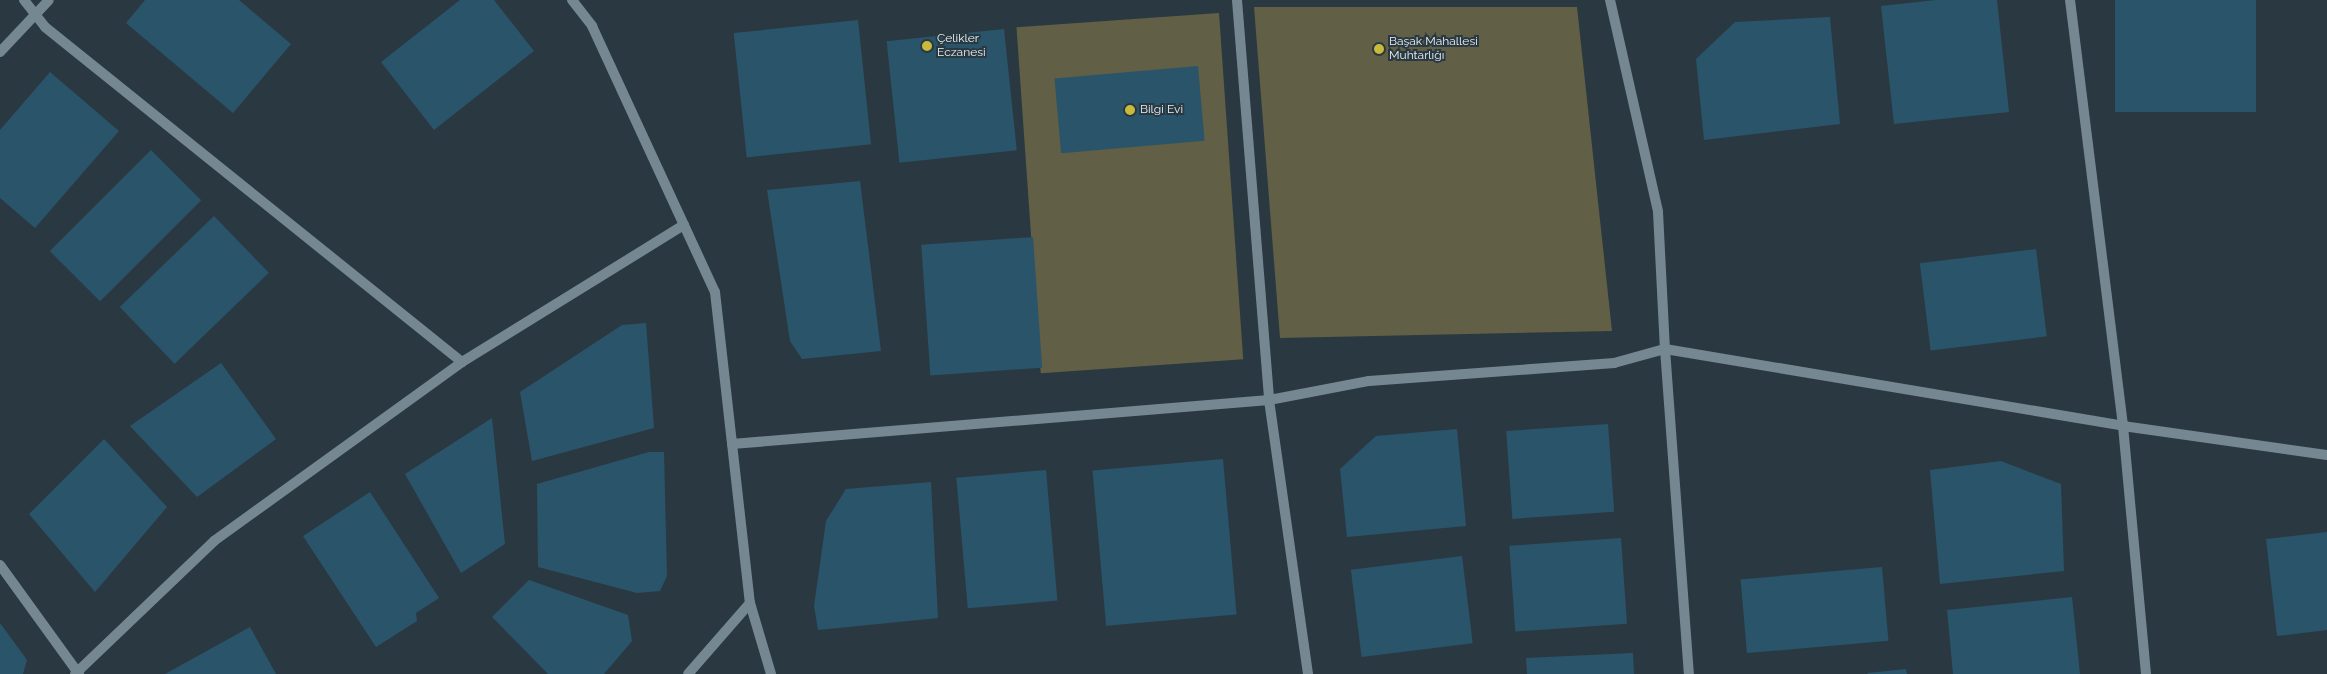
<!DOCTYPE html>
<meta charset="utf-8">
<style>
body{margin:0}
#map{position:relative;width:2327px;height:674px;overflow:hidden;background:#2a3941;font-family:Raleway,sans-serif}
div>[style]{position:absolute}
.green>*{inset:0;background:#615f45;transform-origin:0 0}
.building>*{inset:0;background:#2a546a;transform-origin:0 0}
.pedestrian>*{height:10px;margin:-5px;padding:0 5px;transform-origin:5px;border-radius:5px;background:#758892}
.minor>*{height:10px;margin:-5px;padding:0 5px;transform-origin:5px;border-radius:5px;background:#758892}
.tertiary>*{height:10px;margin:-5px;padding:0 5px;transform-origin:5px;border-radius:5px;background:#758892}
.dots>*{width:14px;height:14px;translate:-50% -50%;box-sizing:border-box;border:2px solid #2a3941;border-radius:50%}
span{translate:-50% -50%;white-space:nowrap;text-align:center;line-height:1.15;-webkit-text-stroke:4px #2a3941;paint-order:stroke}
.poi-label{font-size:12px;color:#e7f1f6}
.left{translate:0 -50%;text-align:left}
</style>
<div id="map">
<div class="green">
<div style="clip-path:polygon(1254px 7px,1577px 7px,1612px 331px,1280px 338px)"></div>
<div style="left:1219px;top:13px;width:347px;height:203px;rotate:86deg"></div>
</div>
<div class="building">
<div style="clip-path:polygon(145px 0,239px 0,291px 44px,233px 113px,126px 23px)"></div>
<div style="clip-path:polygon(460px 0,494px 0,534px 51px,434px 130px,381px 62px)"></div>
<div style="clip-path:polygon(1936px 0,1997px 0,2009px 112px,1894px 124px,1881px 6px)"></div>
<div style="left:2115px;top:0;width:141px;height:112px"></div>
<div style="clip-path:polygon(1830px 17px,1840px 124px,1704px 140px,1696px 59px,1735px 22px)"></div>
<div style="left:858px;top:20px;width:125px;height:125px;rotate:84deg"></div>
<div style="left:1004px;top:29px;width:122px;height:118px;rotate:84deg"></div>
<div style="left:1198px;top:66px;width:75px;height:144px;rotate:85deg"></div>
<div style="clip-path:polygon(50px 72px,119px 131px,35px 228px,0 198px,0 130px)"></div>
<div style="left:151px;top:150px;width:71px;height:143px;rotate:45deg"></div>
<div style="clip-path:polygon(860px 181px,881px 351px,802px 359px,790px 341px,767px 190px)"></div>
<div style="left:214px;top:216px;width:79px;height:131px;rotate:46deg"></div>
<div style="left:1033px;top:237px;width:131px;height:112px;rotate:86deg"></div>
<div style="left:2036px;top:249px;width:88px;height:117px;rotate:83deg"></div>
<div style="clip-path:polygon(646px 323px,654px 428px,532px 461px,520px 392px,622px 325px)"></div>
<div style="clip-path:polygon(221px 363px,276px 439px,197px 497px,130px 426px)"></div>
<div style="clip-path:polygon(492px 418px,505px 544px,461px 573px,405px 474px)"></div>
<div style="left:1608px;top:424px;width:88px;height:102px;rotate:86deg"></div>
<div style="clip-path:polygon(1457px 429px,1466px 526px,1347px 537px,1340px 469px,1376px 436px)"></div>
<div style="clip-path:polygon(104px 439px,167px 507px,95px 592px,29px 514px)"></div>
<div style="clip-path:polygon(649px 452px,664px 452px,667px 576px,660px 591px,637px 593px,538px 567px,537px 484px)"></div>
<div style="left:1223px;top:459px;width:156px;height:131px;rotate:85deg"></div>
<div style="clip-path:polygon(2001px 461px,2061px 484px,2064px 571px,1940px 584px,1930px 470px)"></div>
<div style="left:1046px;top:470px;width:131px;height:90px;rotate:85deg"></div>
<div style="clip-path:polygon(931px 482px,938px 618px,818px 630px,814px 606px,826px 521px,846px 489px)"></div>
<div style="clip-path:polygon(370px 492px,439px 598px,416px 613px,417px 621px,376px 647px,303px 536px)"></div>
<div style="clip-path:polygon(2327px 532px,2327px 630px,2277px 636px,2266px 539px)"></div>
<div style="left:1621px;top:538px;width:86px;height:112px;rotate:86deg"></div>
<div style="left:1462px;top:556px;width:88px;height:112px;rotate:83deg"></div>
<div style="left:1882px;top:567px;width:74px;height:142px;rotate:85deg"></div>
<div style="clip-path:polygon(529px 580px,628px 615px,632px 641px,604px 674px,548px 674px,492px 617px)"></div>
<div style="clip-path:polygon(2072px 597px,2080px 674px,1953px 674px,1947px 610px)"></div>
<div style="clip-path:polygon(0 623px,27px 660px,23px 674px,0 674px)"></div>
<div style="clip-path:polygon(250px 627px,276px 674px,165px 674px)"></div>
<div style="clip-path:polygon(1633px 653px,1634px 674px,1527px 674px,1526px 658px)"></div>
<div style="clip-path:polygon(1906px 669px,1907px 674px,1868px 674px,1867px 673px)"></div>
</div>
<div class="pedestrian">
<div style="left:1237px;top:0;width:401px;rotate:85.4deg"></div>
</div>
<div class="minor">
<div style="left:24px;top:0;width:34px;rotate:52deg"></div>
<div style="left:45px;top:27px;width:535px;rotate:38.78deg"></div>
<div style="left:1610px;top:0;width:217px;rotate:77.2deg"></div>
<div style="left:1658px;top:212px;width:137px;rotate:87.1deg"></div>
<div style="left:1665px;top:349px;width:326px;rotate:85.8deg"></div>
<div style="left:2070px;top:0;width:429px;rotate:82.9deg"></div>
<div style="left:2123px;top:426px;width:249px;rotate:84.7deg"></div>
<div style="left:0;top:52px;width:71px;rotate:-46.7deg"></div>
<div style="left:1269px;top:400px;width:277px;rotate:81.9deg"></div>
<div style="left:732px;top:444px;width:539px;rotate:-4.68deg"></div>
<div style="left:1269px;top:400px;width:102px;rotate:-10.8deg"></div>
<div style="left:1369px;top:381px;width:246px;rotate:-4.2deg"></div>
<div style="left:1614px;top:363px;width:53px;rotate:-15.4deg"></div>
<div style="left:1665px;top:349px;width:464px;rotate:9.5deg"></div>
<div style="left:2123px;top:426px;width:206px;rotate:8.1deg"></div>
<div style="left:0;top:565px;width:135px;rotate:54.1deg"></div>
<div style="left:750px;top:603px;width:74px;rotate:73.5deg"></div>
<div style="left:75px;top:674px;width:192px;rotate:-43.7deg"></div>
<div style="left:214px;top:541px;width:306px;rotate:-35.8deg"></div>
<div style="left:462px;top:362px;width:261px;rotate:-31.7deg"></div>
</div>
<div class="tertiary">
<div style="left:572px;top:0;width:33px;rotate:52deg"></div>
<div style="left:592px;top:26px;width:293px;rotate:65.2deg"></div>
<div style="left:715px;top:292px;width:313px;rotate:83.6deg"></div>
<div style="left:750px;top:603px;width:94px;rotate:131.1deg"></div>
</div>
<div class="dots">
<div style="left:927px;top:46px;background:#c8bb3b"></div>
<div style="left:1379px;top:49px;background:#c8bb3b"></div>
<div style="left:1130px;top:110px;background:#c8bb3b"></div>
</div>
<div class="poi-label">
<span class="left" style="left:937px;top:46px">Çelikler<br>Eczanesi</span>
<span class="left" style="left:1389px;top:49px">Başak Mahallesi<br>Muhtarlığı</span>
<span class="left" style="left:1140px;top:110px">Bilgi Evi</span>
</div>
</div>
